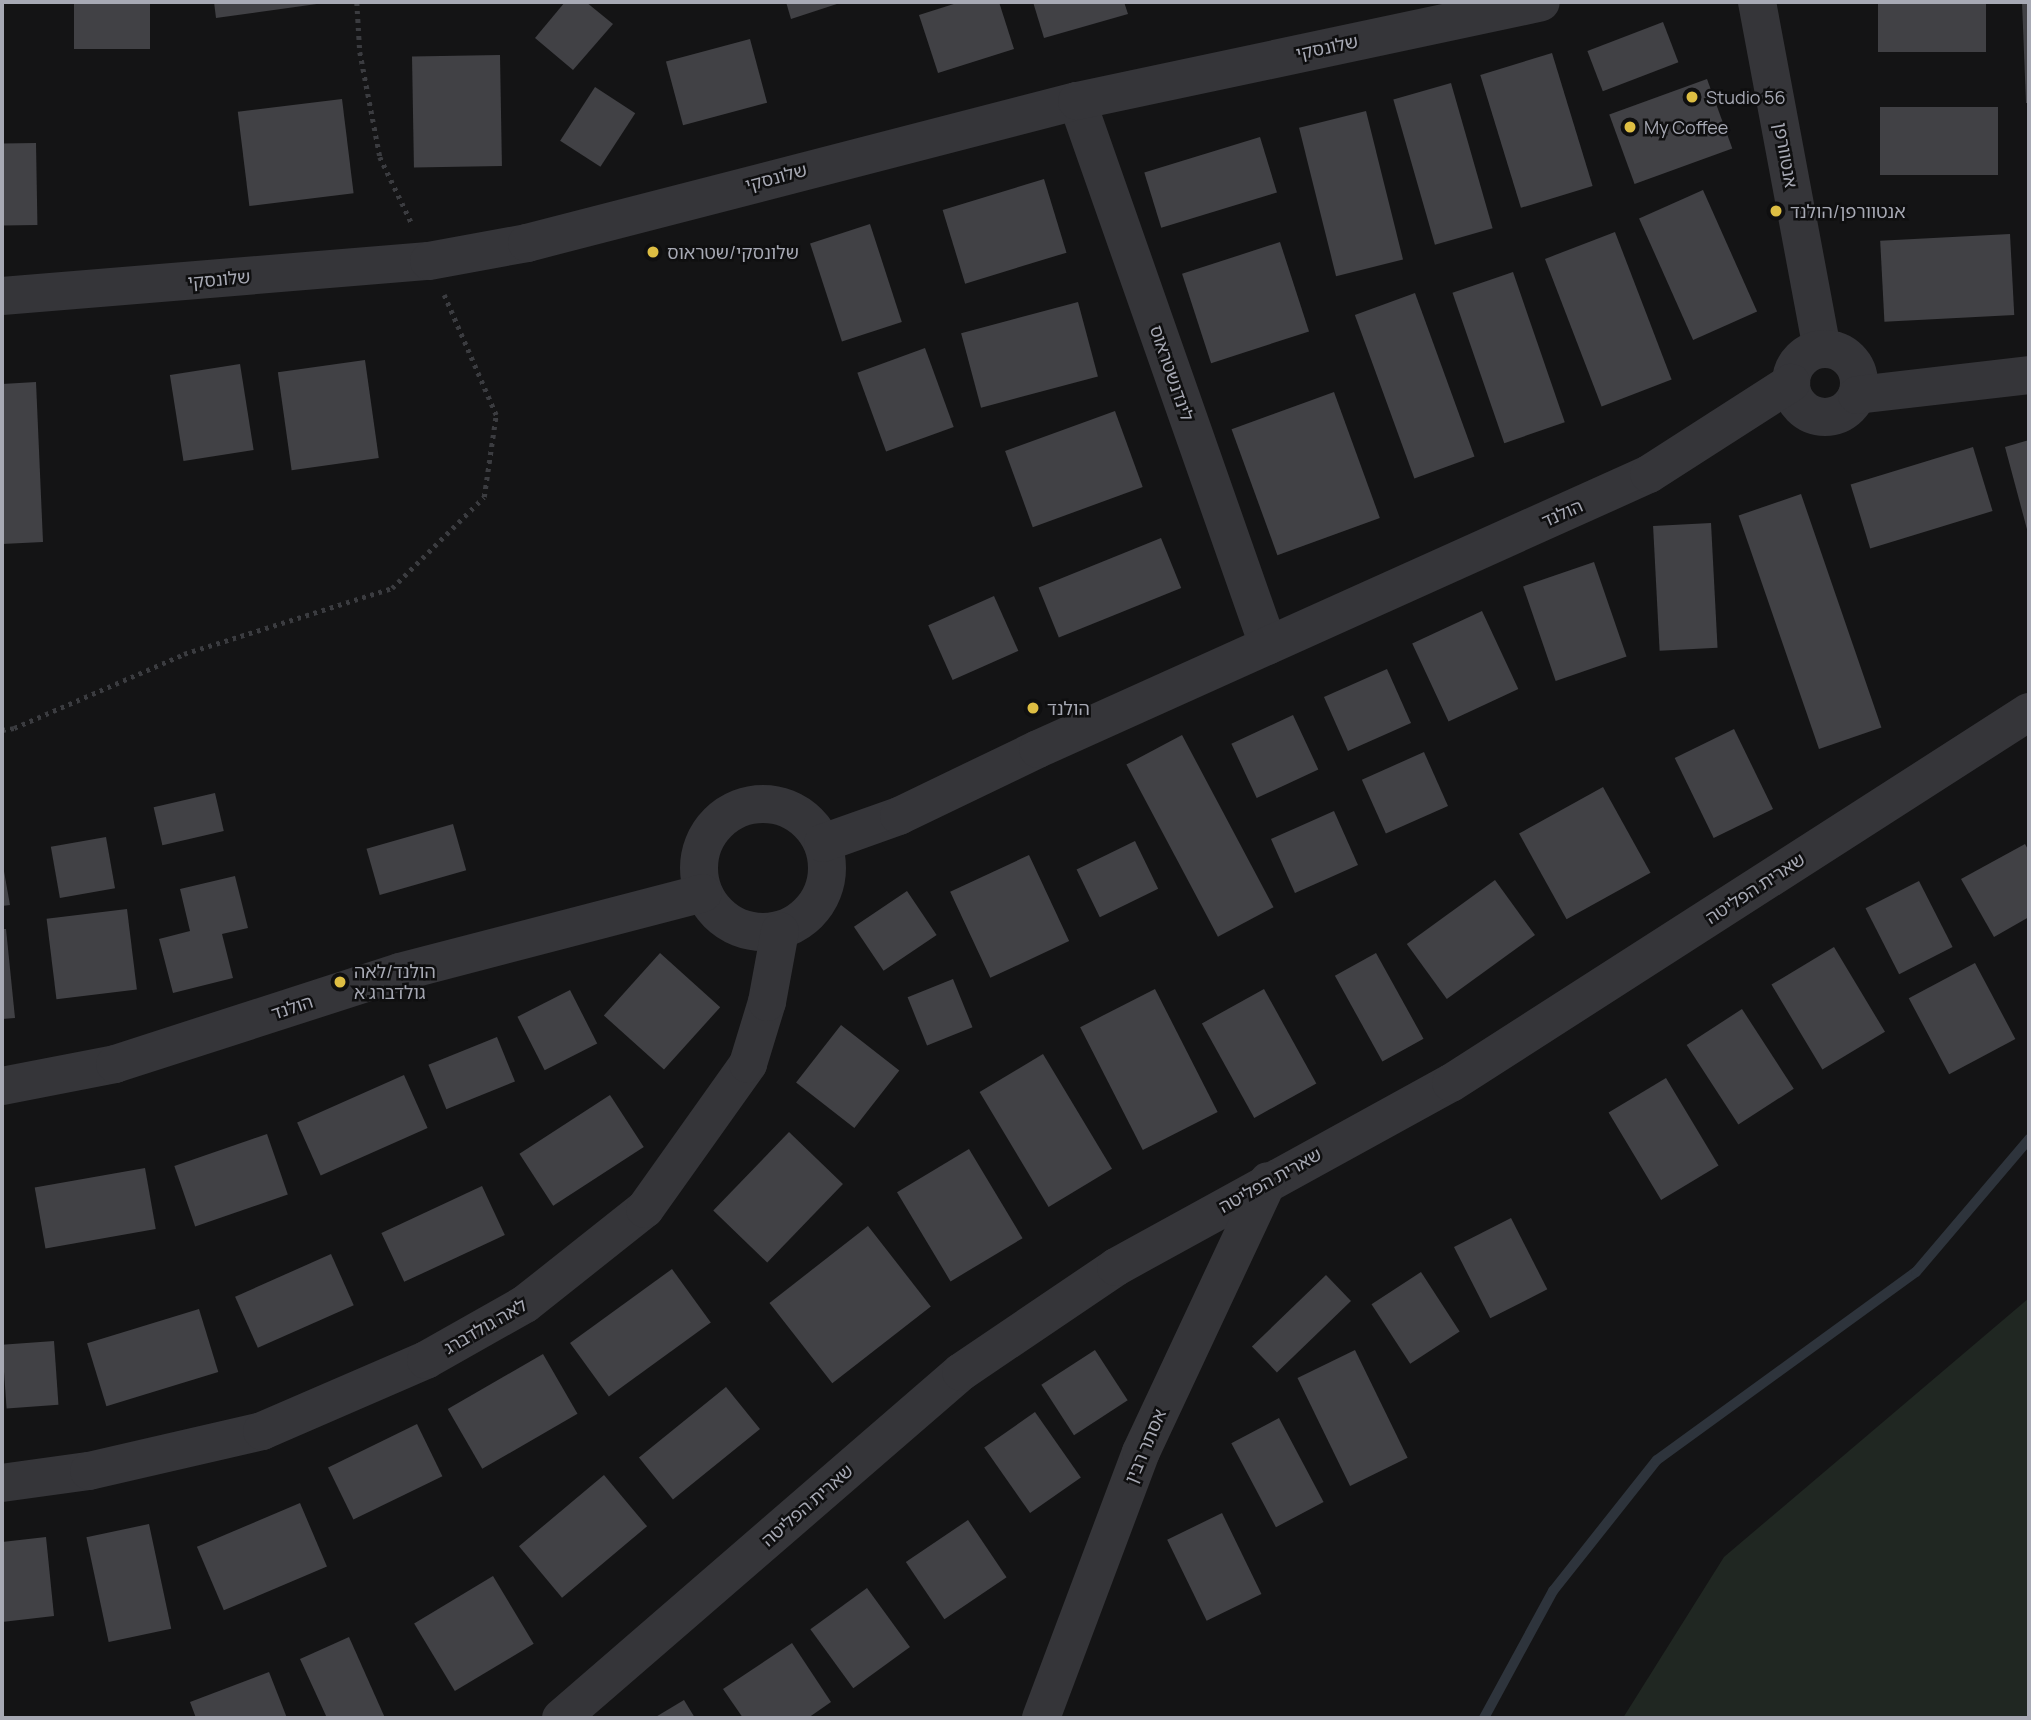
<!DOCTYPE html>
<meta charset="utf-8">
<style>
body{margin:0}
#map{position:relative;width:2031px;height:1720px;overflow:hidden;background:#141415;font-family:Manrope,"Noto Sans Hebrew",sans-serif}
div>[style]{position:absolute}
.green>*{inset:0;background:#202722}
.stream>*{height:10px;margin:-5px;padding:0 5px;transform-origin:5px;border-radius:5px;background:#2e343c}
.building>*{inset:0;background:#414145;transform-origin:0 0}
.path>*{height:4.5px;margin-top:-2.25px;transform-origin:0;background:repeating-linear-gradient(90deg,#3b3c40 0 3.5px,transparent 0 8.5px)}
.minor>*{height:38px;margin:-19px;padding:0 19px;transform-origin:19px;border-radius:19px;background:#353539}
.minor>.ring{margin:-19px;padding:0;box-sizing:content-box;background:none;border:38px solid #353539;border-radius:50%}
.dots>*{width:19px;height:19px;translate:-50% -50%;box-sizing:border-box;border:4px solid #0f0f10;border-radius:50%}
span{translate:-50% -50%;white-space:nowrap;text-align:center;line-height:1.15;-webkit-text-stroke:5px #0f0f10;paint-order:stroke}
.street-label{font-size:18px;color:#a7a9b4}
.poi-label{font-size:18px;color:#a7a9b4}
.left{translate:0 -50%;text-align:left}
.frame{position:absolute;inset:0;border:4px solid #a7a9b4;pointer-events:none}
</style>
<div id="map">
<div class="green">
<div style="clip-path:polygon(2029px 1298px,2029px 1718px,1623px 1718px,1724px 1557px)"></div>
</div>
<div class="stream">
<div style="left:1484px;top:1718px;width:145px;rotate:-61.5deg"></div>
<div style="left:1553px;top:1591px;width:167px;rotate:-51.6deg"></div>
<div style="left:1657px;top:1460px;width:320px;rotate:-36deg"></div>
<div style="left:1916px;top:1272px;width:175px;rotate:-49.6deg"></div>
</div>
<div class="building">
<div style="left:74px;top:2px;width:76px;height:47px"></div>
<div style="clip-path:polygon(214px 2px,324px 2px,324px 3px,216px 18px)"></div>
<div style="clip-path:polygon(565px 2px,586px 2px,613px 24px,573px 70px,535px 38px)"></div>
<div style="clip-path:polygon(786px 2px,843px 2px,791px 19px)"></div>
<div style="clip-path:polygon(960px 2px,999px 2px,1014px 49px,938px 73px,919px 15px)"></div>
<div style="clip-path:polygon(1033px 2px,1124px 2px,1128px 14px,1044px 38px)"></div>
<div style="left:1878px;top:2px;width:108px;height:50px"></div>
<div style="clip-path:polygon(2022px 2px,2029px 2px,2029px 103px,2026px 103px)"></div>
<div style="left:1663px;top:22px;width:43px;height:81px;rotate:69deg"></div>
<div style="left:750px;top:39px;width:66px;height:87px;rotate:75deg"></div>
<div style="left:1552px;top:53px;width:139px;height:75px;rotate:73deg"></div>
<div style="left:500px;top:55px;width:111px;height:88px;rotate:89deg"></div>
<div style="left:1707px;top:79px;width:74px;height:104px;rotate:70deg"></div>
<div style="left:1451px;top:83px;width:151px;height:60px;rotate:74deg"></div>
<div style="left:595px;top:87px;width:48px;height:64px;rotate:33deg"></div>
<div style="left:342px;top:99px;width:95px;height:105px;rotate:83deg"></div>
<div style="left:1880px;top:107px;width:118px;height:68px"></div>
<div style="left:1366px;top:111px;width:153px;height:69px;rotate:76deg"></div>
<div style="left:1260px;top:137px;width:58px;height:121px;rotate:73deg"></div>
<div style="left:36px;top:143px;width:82px;height:34px;rotate:89deg"></div>
<div style="left:1044px;top:179px;width:77px;height:106px;rotate:73deg"></div>
<div style="left:1703px;top:190px;width:133px;height:70px;rotate:66deg"></div>
<div style="left:870px;top:224px;width:103px;height:63px;rotate:72deg"></div>
<div style="left:1615px;top:232px;width:158px;height:75px;rotate:69deg"></div>
<div style="left:2010px;top:234px;width:81px;height:130px;rotate:87deg"></div>
<div style="left:1280px;top:242px;width:94px;height:103px;rotate:72deg"></div>
<div style="left:1513px;top:272px;width:159px;height:64px;rotate:71deg"></div>
<div style="left:1415px;top:293px;width:174px;height:64px;rotate:70deg"></div>
<div style="left:1078px;top:302px;width:77px;height:121px;rotate:75deg"></div>
<div style="left:925px;top:348px;width:84px;height:72px;rotate:70deg"></div>
<div style="left:365px;top:360px;width:99px;height:88px;rotate:82deg"></div>
<div style="left:240px;top:364px;width:87px;height:71px;rotate:81deg"></div>
<div style="clip-path:polygon(36px 382px,43px 542px,2px 544px,2px 384px)"></div>
<div style="left:1334px;top:392px;width:134px;height:109px;rotate:70deg"></div>
<div style="left:1115px;top:411px;width:81px;height:117px;rotate:70deg"></div>
<div style="clip-path:polygon(2029px 440px,2029px 533px,2028px 533px,2005px 447px)"></div>
<div style="left:1973px;top:447px;width:67px;height:128px;rotate:73deg"></div>
<div style="left:1801px;top:494px;width:247px;height:66px;rotate:71deg"></div>
<div style="left:1711px;top:523px;width:125px;height:58px;rotate:87deg"></div>
<div style="left:1161px;top:538px;width:54px;height:132px;rotate:68deg"></div>
<div style="left:1594px;top:562px;width:100px;height:75px;rotate:71deg"></div>
<div style="left:994px;top:596px;width:60px;height:72px;rotate:66deg"></div>
<div style="left:1482px;top:611px;width:86px;height:77px;rotate:65deg"></div>
<div style="left:1387px;top:669px;width:59px;height:69px;rotate:66deg"></div>
<div style="left:1293px;top:715px;width:60px;height:68px;rotate:65deg"></div>
<div style="left:1734px;top:729px;width:89px;height:66px;rotate:64deg"></div>
<div style="left:1182px;top:735px;width:195px;height:63px;rotate:62deg"></div>
<div style="left:1424px;top:752px;width:59px;height:68px;rotate:66deg"></div>
<div style="left:1603px;top:787px;width:98px;height:96px;rotate:61deg"></div>
<div style="left:215px;top:793px;width:39px;height:63px;rotate:77deg"></div>
<div style="left:1334px;top:811px;width:59px;height:69px;rotate:66deg"></div>
<div style="left:453px;top:824px;width:48px;height:90px;rotate:74deg"></div>
<div style="left:106px;top:837px;width:52px;height:56px;rotate:80deg"></div>
<div style="left:1135px;top:841px;width:53px;height:65px;rotate:64deg"></div>
<div style="clip-path:polygon(2025px 844px,2029px 851px,2029px 917px,1994px 937px,1961px 879px)"></div>
<div style="left:1029px;top:855px;width:95px;height:87px;rotate:65deg"></div>
<div style="clip-path:polygon(2px 860px,10px 905px,2px 906px)"></div>
<div style="clip-path:polygon(235px 876px,248px 928px,222px 934px,233px 978px,173px 993px,159px 939px,190px 931px,180px 889px)"></div>
<div style="left:1495px;top:880px;width:68px;height:109px;rotate:54deg"></div>
<div style="left:1919px;top:881px;width:74px;height:60px;rotate:63deg"></div>
<div style="left:907px;top:891px;width:53px;height:64px;rotate:56deg"></div>
<div style="left:127px;top:909px;width:81px;height:81px;rotate:83deg"></div>
<div style="clip-path:polygon(2px 929px,6px 929px,15px 1018px,2px 1019px)"></div>
<div style="left:1834px;top:947px;width:99px;height:73px;rotate:59deg"></div>
<div style="left:660px;top:953px;width:81px;height:84px;rotate:42deg"></div>
<div style="left:1376px;top:953px;width:98px;height:47px;rotate:61deg"></div>
<div style="left:1975px;top:963px;width:86px;height:75px;rotate:62deg"></div>
<div style="left:953px;top:979px;width:52px;height:49px;rotate:68deg"></div>
<div style="left:1155px;top:989px;width:138px;height:84px;rotate:63deg"></div>
<div style="left:1264px;top:989px;width:108px;height:71px;rotate:61deg"></div>
<div style="left:570px;top:990px;width:60px;height:59px;rotate:63deg"></div>
<div style="left:1742px;top:1009px;width:95px;height:66px;rotate:57deg"></div>
<div style="left:841px;top:1025px;width:74px;height:73px;rotate:38deg"></div>
<div style="left:497px;top:1037px;width:48px;height:74px;rotate:68deg"></div>
<div style="left:1043px;top:1054px;width:134px;height:74px;rotate:59deg"></div>
<div style="left:404px;top:1075px;width:58px;height:117px;rotate:66deg"></div>
<div style="left:1666px;top:1078px;width:102px;height:67px;rotate:59deg"></div>
<div style="left:610px;top:1095px;width:62px;height:108px;rotate:57deg"></div>
<div style="left:789px;top:1132px;width:75px;height:109px;rotate:44deg"></div>
<div style="left:267px;top:1134px;width:64px;height:98px;rotate:71deg"></div>
<div style="left:969px;top:1149px;width:104px;height:84px;rotate:59deg"></div>
<div style="left:145px;top:1168px;width:62px;height:112px;rotate:80deg"></div>
<div style="left:482px;top:1186px;width:54px;height:111px;rotate:65deg"></div>
<div style="left:1511px;top:1218px;width:80px;height:64px;rotate:63deg"></div>
<div style="left:868px;top:1226px;width:102px;height:125px;rotate:52deg"></div>
<div style="left:331px;top:1254px;width:56px;height:105px;rotate:66deg"></div>
<div style="left:672px;top:1269px;width:66px;height:126px;rotate:54deg"></div>
<div style="left:1421px;top:1272px;width:71px;height:59px;rotate:57deg"></div>
<div style="left:1326px;top:1275px;width:36px;height:103px;rotate:46deg"></div>
<div style="left:199px;top:1309px;width:66px;height:117px;rotate:73deg"></div>
<div style="left:54px;top:1341px;width:64px;height:52px;rotate:86deg"></div>
<div style="left:1095px;top:1350px;width:60px;height:64px;rotate:57deg"></div>
<div style="left:1355px;top:1350px;width:120px;height:64px;rotate:64deg"></div>
<div style="left:543px;top:1354px;width:69px;height:110px;rotate:60deg"></div>
<div style="left:726px;top:1387px;width:54px;height:112px;rotate:51deg"></div>
<div style="left:1035px;top:1412px;width:80px;height:62px;rotate:55deg"></div>
<div style="left:1279px;top:1418px;width:95px;height:54px;rotate:62deg"></div>
<div style="left:417px;top:1424px;width:58px;height:99px;rotate:64deg"></div>
<div style="left:604px;top:1475px;width:67px;height:111px;rotate:50deg"></div>
<div style="left:300px;top:1503px;width:69px;height:112px;rotate:67deg"></div>
<div style="left:1222px;top:1513px;width:90px;height:61px;rotate:64deg"></div>
<div style="left:968px;top:1520px;width:69px;height:75px;rotate:56deg"></div>
<div style="left:149px;top:1524px;width:107px;height:64px;rotate:78deg"></div>
<div style="clip-path:polygon(46px 1537px,54px 1616px,2px 1622px,2px 1542px)"></div>
<div style="left:493px;top:1576px;width:79px;height:92px;rotate:59deg"></div>
<div style="left:867px;top:1588px;width:73px;height:70px;rotate:54deg"></div>
<div style="clip-path:polygon(349px 1637px,385px 1718px,327px 1718px,300px 1659px)"></div>
<div style="clip-path:polygon(792px 1643px,831px 1702px,808px 1718px,743px 1718px,723px 1689px)"></div>
<div style="clip-path:polygon(269px 1672px,287px 1718px,196px 1718px,190px 1702px)"></div>
<div style="clip-path:polygon(684px 1700px,695px 1718px,654px 1718px)"></div>
</div>
<div class="path">
<div style="left:357px;top:2px;width:50px;rotate:86.6deg"></div>
<div style="left:360px;top:52px;width:107px;rotate:79.2deg"></div>
<div style="left:380px;top:157px;width:76px;rotate:64.4deg"></div>
<div style="left:2px;top:730px;width:12px;rotate:-9deg"></div>
<div style="left:14px;top:728px;width:185px;rotate:-23.5deg"></div>
<div style="left:184px;top:654px;width:218px;rotate:-17.6deg"></div>
<div style="left:392px;top:588px;width:129px;rotate:-44.7deg"></div>
<div style="left:484px;top:497px;width:83px;rotate:-81.7deg"></div>
<div style="left:496px;top:415px;width:131px;rotate:-113.4deg"></div>
</div>
<div class="minor">
<div style="left:1757px;top:2px;width:353px;rotate:79.4deg"></div>
<div style="left:1077px;top:101px;width:577px;rotate:70.65deg"></div>
<div style="left:2px;top:296px;width:428px;rotate:-4.7deg"></div>
<div style="left:429px;top:261px;width:100px;rotate:-10.4deg"></div>
<div style="left:527px;top:243px;width:568px;rotate:-14.48deg"></div>
<div style="left:1077px;top:101px;width:474px;rotate:-12deg"></div>
<div class="ring" style="left:1791px;top:349px;width:30px;height:30px"></div>
<div style="left:1857px;top:395px;width:173px;rotate:-6.6deg"></div>
<div class="ring" style="left:699px;top:804px;width:90px;height:90px"></div>
<div style="left:823px;top:843px;width:81px;rotate:-19.6deg"></div>
<div style="left:899px;top:816px;width:154px;rotate:-25.7deg"></div>
<div style="left:1038px;top:749px;width:670px;rotate:-24.23deg"></div>
<div style="left:1649px;top:474px;width:169px;rotate:-32.7deg"></div>
<div style="left:2px;top:1086px;width:115px;rotate:-11deg"></div>
<div style="left:115px;top:1064px;width:299px;rotate:-17.9deg"></div>
<div style="left:400px;top:972px;width:313px;rotate:-14.6deg"></div>
<div style="left:2px;top:1483px;width:88px;rotate:-7.9deg"></div>
<div style="left:89px;top:1471px;width:178px;rotate:-13deg"></div>
<div style="left:262px;top:1431px;width:179px;rotate:-23.4deg"></div>
<div style="left:426px;top:1360px;width:114px;rotate:-29.5deg"></div>
<div style="left:525px;top:1304px;width:153px;rotate:-38.4deg"></div>
<div style="left:645px;top:1209px;width:178px;rotate:-54.6deg"></div>
<div style="left:748px;top:1064px;width:65px;rotate:-73deg"></div>
<div style="left:767px;top:1002px;width:72px;rotate:-79.6deg"></div>
<div style="left:561px;top:1718px;width:529px;rotate:-40.86deg"></div>
<div style="left:961px;top:1372px;width:187px;rotate:-34.1deg"></div>
<div style="left:1116px;top:1267px;width:382px;rotate:-28.8deg"></div>
<div style="left:1451px;top:1083px;width:687px;rotate:-32.7deg"></div>
<div style="left:1041px;top:1718px;width:284px;rotate:-69.4deg"></div>
<div style="left:1141px;top:1452px;width:299px;rotate:-64.9deg"></div>
</div>
<div class="dots">
<div style="left:1692px;top:97px;background:#debe43"></div>
<div style="left:1630px;top:127px;background:#debe43"></div>
<div style="left:1776px;top:211px;background:#debe43"></div>
<div style="left:653px;top:252px;background:#debe43"></div>
<div style="left:1033px;top:708px;background:#debe43"></div>
<div style="left:340px;top:982px;background:#debe43"></div>
</div>
<div class="street-label">
<span style="left:1327px;top:47px;rotate:-12deg">שלונסקי</span>
<span style="left:1786px;top:155px;rotate:80deg">אנטוורפן</span>
<span style="left:776px;top:177px;rotate:-15deg">שלונסקי</span>
<span style="left:219px;top:279px;rotate:-5deg">שלונסקי</span>
<span style="left:1172px;top:373px;rotate:71deg">לינדנשטראוס</span>
<span style="left:1562px;top:513px;rotate:-24deg">הולנד</span>
<span style="left:1755px;top:888px;rotate:-33deg">שארית הפליטה</span>
<span style="left:292px;top:1007px;rotate:-18deg">הולנד</span>
<span style="left:1270px;top:1180px;rotate:-29deg">שארית הפליטה</span>
<span style="left:485px;top:1326px;rotate:-30deg">לאה גולדברג</span>
<span style="left:1145px;top:1446px;rotate:-67deg">אסתר רבין</span>
<span style="left:807px;top:1505px;rotate:-41deg">שארית הפליטה</span>
</div>
<div class="poi-label">
<span class="left" style="left:1706px;top:97px">Studio 56</span>
<span class="left" style="left:1644px;top:127px">My Coffee</span>
<span class="left" style="left:1790px;top:211px">אנטוורפן/הולנד</span>
<span class="left" style="left:667px;top:252px">שלונסקי/שטראוס</span>
<span class="left" style="left:1047px;top:708px">הולנד</span>
<span class="left" style="left:354px;top:982px">הולנד/לאה<br>גולדברג א</span>
</div>
<div class="frame"></div>
</div>
